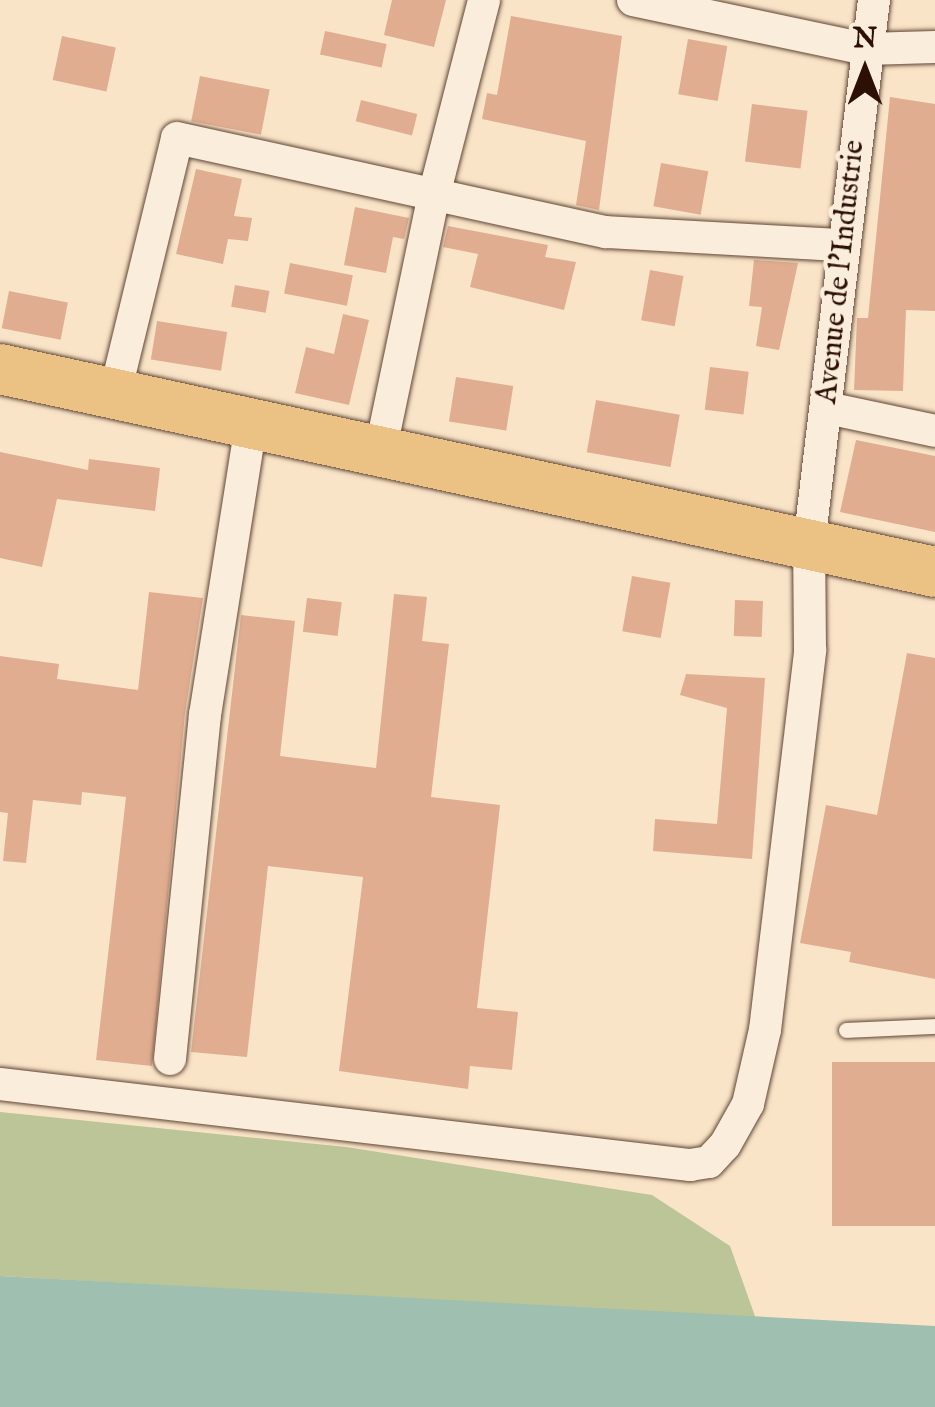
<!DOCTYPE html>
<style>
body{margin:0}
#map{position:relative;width:935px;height:1407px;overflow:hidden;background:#f9e4c7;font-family:"IM FELL English",serif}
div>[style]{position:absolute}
.green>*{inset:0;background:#bbc597}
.water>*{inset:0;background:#9fbfb0}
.building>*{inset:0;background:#e1ad91;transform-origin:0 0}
.roads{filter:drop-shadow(0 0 2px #604535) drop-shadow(0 0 2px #604535)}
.service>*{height:15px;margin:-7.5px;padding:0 7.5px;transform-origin:7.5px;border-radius:7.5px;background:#fbeddb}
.minor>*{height:32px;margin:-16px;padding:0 16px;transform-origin:16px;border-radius:16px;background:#fbeddb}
.primary>*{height:50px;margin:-25px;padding:0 25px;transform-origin:25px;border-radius:25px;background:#ecc284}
span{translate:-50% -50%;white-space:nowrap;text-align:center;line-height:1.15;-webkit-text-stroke:9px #fbeddb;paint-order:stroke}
.street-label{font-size:30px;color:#2d1004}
.north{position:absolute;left:815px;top:20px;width:100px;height:100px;-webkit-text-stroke:8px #fbeddb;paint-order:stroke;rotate:0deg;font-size:28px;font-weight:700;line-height:40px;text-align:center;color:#2d1004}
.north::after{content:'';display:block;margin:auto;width:35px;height:45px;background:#2d1004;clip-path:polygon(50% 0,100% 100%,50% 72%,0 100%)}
</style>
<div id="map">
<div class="green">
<div style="clip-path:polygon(0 1112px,346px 1147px,652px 1195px,730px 1246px,756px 1319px,0 1276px)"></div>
</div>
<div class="water">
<div style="clip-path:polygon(0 1276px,935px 1326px,935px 1407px,0 1407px)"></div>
</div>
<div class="building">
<div style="clip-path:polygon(392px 0,446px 0,434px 47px,384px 35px)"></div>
<div style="clip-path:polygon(511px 16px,622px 36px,599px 210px,576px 205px,586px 141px,482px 119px,487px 93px,497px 95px)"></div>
<div style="left:325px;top:31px;width:63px;height:24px;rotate:12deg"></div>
<div style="left:62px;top:36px;width:55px;height:45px;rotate:12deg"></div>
<div style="left:688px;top:39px;width:40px;height:56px;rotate:10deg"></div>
<div style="left:200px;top:76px;width:71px;height:46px;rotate:11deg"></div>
<div style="clip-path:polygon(890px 97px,935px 104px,935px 311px,906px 310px,903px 391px,854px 390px,857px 318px,868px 318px)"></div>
<div style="left:361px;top:100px;width:58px;height:22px;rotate:14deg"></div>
<div style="left:752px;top:104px;width:56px;height:58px;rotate:7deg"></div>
<div style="left:661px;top:163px;width:48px;height:44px;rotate:10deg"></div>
<div style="clip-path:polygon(196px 169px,242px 179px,234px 216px,252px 218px,248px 241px,228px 239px,223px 264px,176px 254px)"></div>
<div style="clip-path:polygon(355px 207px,409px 218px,404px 239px,393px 237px,386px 273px,344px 265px)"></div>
<div style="clip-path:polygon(448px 226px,548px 245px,545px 257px,576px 262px,564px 310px,470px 287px,478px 254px,443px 247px)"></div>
<div style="clip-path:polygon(754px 260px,798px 263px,779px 350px,756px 346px,762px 307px,749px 306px)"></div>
<div style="left:290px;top:263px;width:64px;height:31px;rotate:11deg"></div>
<div style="left:650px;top:270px;width:34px;height:51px;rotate:10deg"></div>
<div style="left:235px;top:285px;width:35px;height:22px;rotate:10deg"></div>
<div style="left:9px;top:291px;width:60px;height:38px;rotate:11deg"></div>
<div style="clip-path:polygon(343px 314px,369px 320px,349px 405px,295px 393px,306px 347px,334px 354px)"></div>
<div style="left:157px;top:321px;width:71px;height:39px;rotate:9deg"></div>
<div style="left:710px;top:367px;width:39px;height:43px;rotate:7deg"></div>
<div style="left:456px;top:377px;width:58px;height:45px;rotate:9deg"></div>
<div style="left:596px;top:400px;width:85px;height:53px;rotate:10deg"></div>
<div style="clip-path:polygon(856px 440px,935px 456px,935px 532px,840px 512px)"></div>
<div style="clip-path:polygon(0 452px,88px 470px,89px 459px,160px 468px,155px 511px,57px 499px,42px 567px,0 558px)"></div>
<div style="left:632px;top:576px;width:39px;height:56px;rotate:10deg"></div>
<div style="clip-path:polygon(149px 592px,203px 598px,185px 713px,152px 1066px,96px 1060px,126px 797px,82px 792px,81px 805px,33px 800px,26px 863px,3px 861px,8px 813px,0 812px,0 656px,59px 664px,57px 679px,138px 690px)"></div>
<div style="clip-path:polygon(394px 594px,427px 597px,422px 641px,449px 644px,431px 797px,500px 805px,477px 1008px,518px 1012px,512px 1070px,470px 1066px,468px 1089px,339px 1071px,363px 877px,268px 866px,247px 1057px,191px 1052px,241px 615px,295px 621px,280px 756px,376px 768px)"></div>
<div style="left:307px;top:598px;width:35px;height:34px;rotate:7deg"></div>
<div style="left:735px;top:600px;width:28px;height:36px;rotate:2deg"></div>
<div style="clip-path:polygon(907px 653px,935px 658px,935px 979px,849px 962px,851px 952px,800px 943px,826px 805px,877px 815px)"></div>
<div style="clip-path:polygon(686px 674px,765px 678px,752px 859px,653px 851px,655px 819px,717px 824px,727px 708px,680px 695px)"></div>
<div style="left:935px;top:1062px;width:164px;height:103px;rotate:90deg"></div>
</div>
<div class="roads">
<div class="service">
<div style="left:846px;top:1030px;width:89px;rotate:-2.6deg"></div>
</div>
<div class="minor">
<div style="left:633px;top:0;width:238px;rotate:11.9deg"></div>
<div style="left:866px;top:49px;width:69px;rotate:-1.7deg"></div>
<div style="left:115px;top:393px;width:262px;rotate:-76.3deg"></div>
<div style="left:177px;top:138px;width:439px;rotate:12.4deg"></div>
<div style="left:606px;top:232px;width:235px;rotate:3.2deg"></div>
<div style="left:827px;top:408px;width:110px;rotate:12deg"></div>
<div style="left:381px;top:448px;width:254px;rotate:-78.2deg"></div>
<div style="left:433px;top:199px;width:205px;rotate:-75.6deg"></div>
<div style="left:170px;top:1059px;width:346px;rotate:-84.2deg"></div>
<div style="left:205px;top:715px;width:296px;rotate:-81deg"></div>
<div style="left:0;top:1084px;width:695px;rotate:6.7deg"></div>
<div style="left:690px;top:1165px;width:19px;rotate:-9deg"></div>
<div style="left:709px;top:1162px;width:23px;rotate:-47deg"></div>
<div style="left:725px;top:1145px;width:47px;rotate:-60.7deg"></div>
<div style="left:748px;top:1104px;width:76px;rotate:-77.1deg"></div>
<div style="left:765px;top:1030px;width:383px;rotate:-83.2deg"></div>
<div style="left:810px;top:650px;width:106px;rotate:-90.5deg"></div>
<div style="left:809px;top:544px;width:548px;rotate:-83.19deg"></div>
</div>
<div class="primary">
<div style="left:0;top:369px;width:957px;rotate:12.25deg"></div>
</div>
</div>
<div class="street-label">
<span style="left:841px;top:272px;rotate:-84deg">Avenue de l'Industrie</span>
</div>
<div class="north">N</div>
</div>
